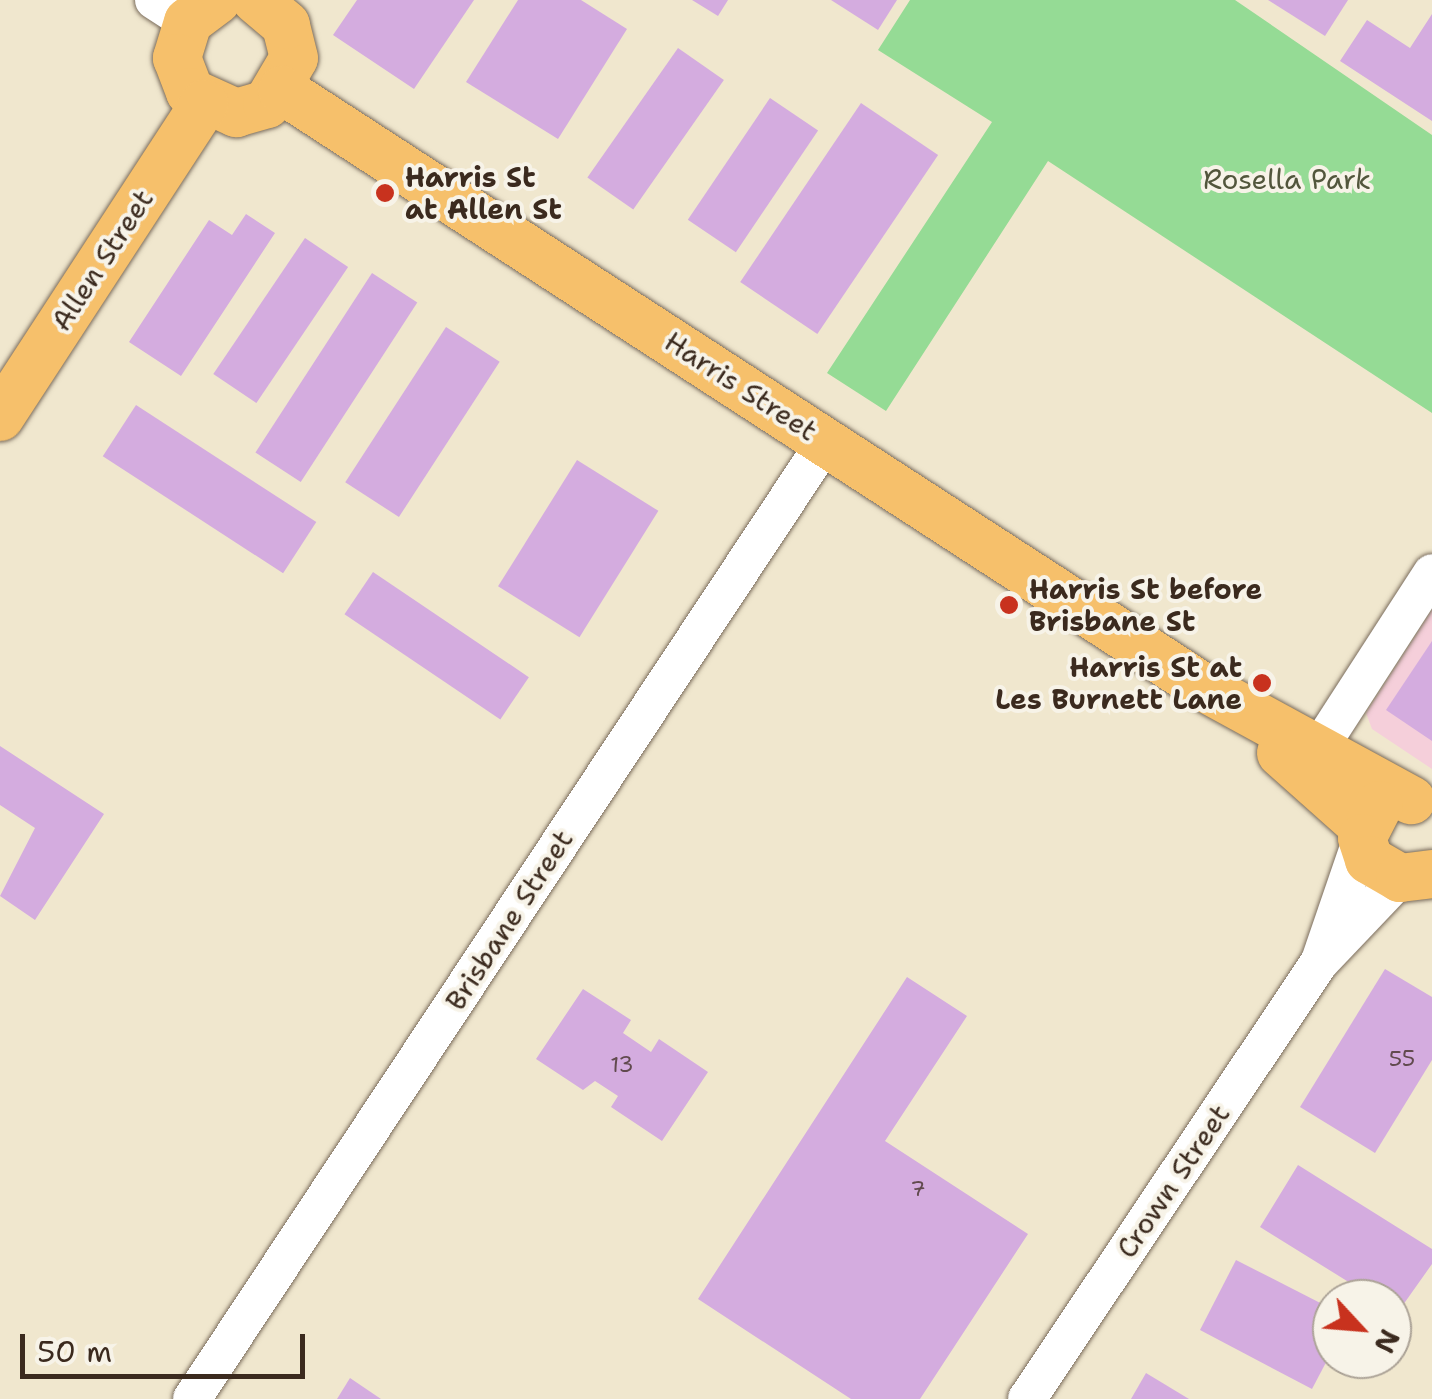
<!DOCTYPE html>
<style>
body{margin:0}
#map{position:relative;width:1432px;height:1399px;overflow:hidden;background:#f0e7ce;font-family:"Shantell Sans",sans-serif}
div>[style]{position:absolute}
.built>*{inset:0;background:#f5cfda}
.green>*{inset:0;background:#95db95}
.building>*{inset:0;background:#d4acdf;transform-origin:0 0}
.roads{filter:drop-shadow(0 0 2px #7a6c5c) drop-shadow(0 0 2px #7a6c5c)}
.minor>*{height:38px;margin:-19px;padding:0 19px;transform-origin:19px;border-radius:19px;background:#fff}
.major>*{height:48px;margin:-24px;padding:0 24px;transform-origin:24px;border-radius:24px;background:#f6c06b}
.dots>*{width:28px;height:28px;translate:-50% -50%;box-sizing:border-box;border:5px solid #f7f3e8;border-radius:50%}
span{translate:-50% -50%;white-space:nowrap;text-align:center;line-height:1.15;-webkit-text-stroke:8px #f7f3e8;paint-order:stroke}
.number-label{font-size:22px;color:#614a4e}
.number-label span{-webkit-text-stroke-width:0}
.poi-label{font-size:28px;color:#3b2a1e;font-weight:700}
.left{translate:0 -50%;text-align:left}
.right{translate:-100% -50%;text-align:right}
.park-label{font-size:28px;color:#52563c}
.street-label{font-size:28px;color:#3b2a1e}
.north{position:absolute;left:1312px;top:1279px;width:100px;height:100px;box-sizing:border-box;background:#f7f3e8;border:2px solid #aca397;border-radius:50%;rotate:116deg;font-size:28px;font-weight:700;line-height:40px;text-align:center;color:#3b2a1e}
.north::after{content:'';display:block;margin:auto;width:35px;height:45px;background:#c8321e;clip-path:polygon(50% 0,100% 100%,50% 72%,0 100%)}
.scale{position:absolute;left:20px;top:1334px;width:285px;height:45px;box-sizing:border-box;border:5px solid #3b2a1e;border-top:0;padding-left:12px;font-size:30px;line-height:35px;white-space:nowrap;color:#3b2a1e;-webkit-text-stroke:8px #f7f3e8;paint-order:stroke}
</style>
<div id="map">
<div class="built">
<div style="clip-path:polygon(1432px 610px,1432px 769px,1372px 729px,1366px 713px)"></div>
</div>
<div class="green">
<div style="clip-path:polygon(910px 0,1235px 0,1432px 135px,1432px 413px,1048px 161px,886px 411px,827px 373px,992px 122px,878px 50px)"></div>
</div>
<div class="building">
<div style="clip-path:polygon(357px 0,474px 0,414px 89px,333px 35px)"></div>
<div style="clip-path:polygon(518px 0,581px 0,627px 29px,558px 139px,466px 82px)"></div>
<div style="clip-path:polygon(692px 0,728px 0,718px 16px)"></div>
<div style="clip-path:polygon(831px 0,897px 0,878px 30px)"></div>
<div style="clip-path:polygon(1268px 0,1348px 0,1325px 36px)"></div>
<div style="clip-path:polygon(1432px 14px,1432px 121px,1340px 61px,1367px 20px,1410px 48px)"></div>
<div style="left:678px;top:48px;width:56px;height:158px;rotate:35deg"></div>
<div style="left:770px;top:98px;width:58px;height:147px;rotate:34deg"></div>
<div style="left:861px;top:103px;width:93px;height:216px;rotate:34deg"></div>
<div style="clip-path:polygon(246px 214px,275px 233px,181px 376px,129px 342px,209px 220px,232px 235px)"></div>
<div style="left:305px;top:238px;width:52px;height:164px;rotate:34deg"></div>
<div style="left:372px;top:273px;width:54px;height:214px;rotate:33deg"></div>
<div style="left:446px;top:327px;width:64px;height:185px;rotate:33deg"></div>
<div style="left:136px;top:405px;width:215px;height:61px;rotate:33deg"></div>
<div style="left:577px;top:460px;width:96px;height:149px;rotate:32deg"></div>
<div style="left:373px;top:572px;width:188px;height:51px;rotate:34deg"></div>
<div style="clip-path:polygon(1432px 641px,1432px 741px,1386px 710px)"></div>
<div style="clip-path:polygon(0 746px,104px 814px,35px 920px,0 896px,35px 828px,0 805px)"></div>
<div style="clip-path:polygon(1385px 969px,1432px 997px,1432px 1060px,1375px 1153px,1300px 1107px)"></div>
<div style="clip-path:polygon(907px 977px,967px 1016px,885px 1141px,1028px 1234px,920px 1399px,851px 1399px,698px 1299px)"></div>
<div style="clip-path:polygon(583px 989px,631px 1020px,623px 1033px,651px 1052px,659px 1039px,708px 1072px,662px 1141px,611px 1107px,618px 1096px,595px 1081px,583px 1090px,536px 1059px)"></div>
<div style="clip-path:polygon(1298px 1165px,1432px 1249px,1432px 1264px,1398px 1312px,1392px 1299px,1376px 1299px,1260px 1227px)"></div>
<div style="clip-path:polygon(1236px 1260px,1332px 1309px,1332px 1351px,1312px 1389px,1200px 1330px)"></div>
<div style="clip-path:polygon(1146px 1373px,1189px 1399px,1131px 1399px)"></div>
<div style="clip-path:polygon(350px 1378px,381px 1399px,337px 1399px)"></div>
</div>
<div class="roads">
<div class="minor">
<div style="left:154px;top:0;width:40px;rotate:32.9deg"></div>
<div style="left:1319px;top:748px;width:208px;rotate:-57.1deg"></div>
<div style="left:1320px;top:961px;width:130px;rotate:-71.1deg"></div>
<div style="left:192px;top:1399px;width:1149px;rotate:-56.5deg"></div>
<div style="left:1027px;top:1399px;width:525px;rotate:-56.19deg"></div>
<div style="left:1319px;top:963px;width:117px;rotate:-46.4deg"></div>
</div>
<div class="major">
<div style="left:217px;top:0;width:36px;rotate:143deg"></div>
<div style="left:188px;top:22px;width:38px;rotate:107deg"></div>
<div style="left:177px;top:58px;width:36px;rotate:69deg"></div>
<div style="left:190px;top:92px;width:51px;rotate:24.5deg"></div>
<div style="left:236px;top:113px;width:32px;rotate:-16deg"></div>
<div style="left:267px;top:104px;width:53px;rotate:-59.6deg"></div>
<div style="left:294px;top:58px;width:34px;rotate:-104deg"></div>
<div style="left:286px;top:25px;width:39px;rotate:-140deg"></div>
<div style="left:282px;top:90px;width:1092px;rotate:32.96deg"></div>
<div style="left:1198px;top:684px;width:243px;rotate:28.6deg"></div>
<div style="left:0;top:417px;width:374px;rotate:-56.9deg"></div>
<div style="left:1281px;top:753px;width:111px;rotate:41.7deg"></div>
<div style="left:1379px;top:805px;width:37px;rotate:117deg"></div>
<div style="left:1362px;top:838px;width:23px;rotate:72deg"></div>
<div style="left:1369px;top:860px;width:36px;rotate:30deg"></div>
<div style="left:1400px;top:878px;width:32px;rotate:-7deg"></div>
</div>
</div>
<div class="dots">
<div style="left:385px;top:193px;background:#c8321e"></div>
<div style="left:1009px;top:605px;background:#c8321e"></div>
<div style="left:1262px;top:683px;background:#c8321e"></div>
</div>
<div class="number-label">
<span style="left:1402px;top:1059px">55</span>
<span style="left:622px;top:1065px">13</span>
<span style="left:918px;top:1189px">7</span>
</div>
<div class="poi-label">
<span class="left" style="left:405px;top:193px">Harris St<br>at Allen St</span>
<span class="left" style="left:1029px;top:605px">Harris St before<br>Brisbane St</span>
<span class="right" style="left:1242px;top:683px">Harris St at<br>Les Burnett Lane</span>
</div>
<div class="park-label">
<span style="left:1287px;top:179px">Rosella Park</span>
</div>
<div class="street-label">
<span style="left:102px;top:260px;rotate:-57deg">Allen Street</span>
<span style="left:741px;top:386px;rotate:33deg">Harris Street</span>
<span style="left:509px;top:920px;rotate:-57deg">Brisbane Street</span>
<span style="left:1173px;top:1181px;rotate:-56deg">Crown Street</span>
</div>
<div class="north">N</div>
<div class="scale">50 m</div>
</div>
